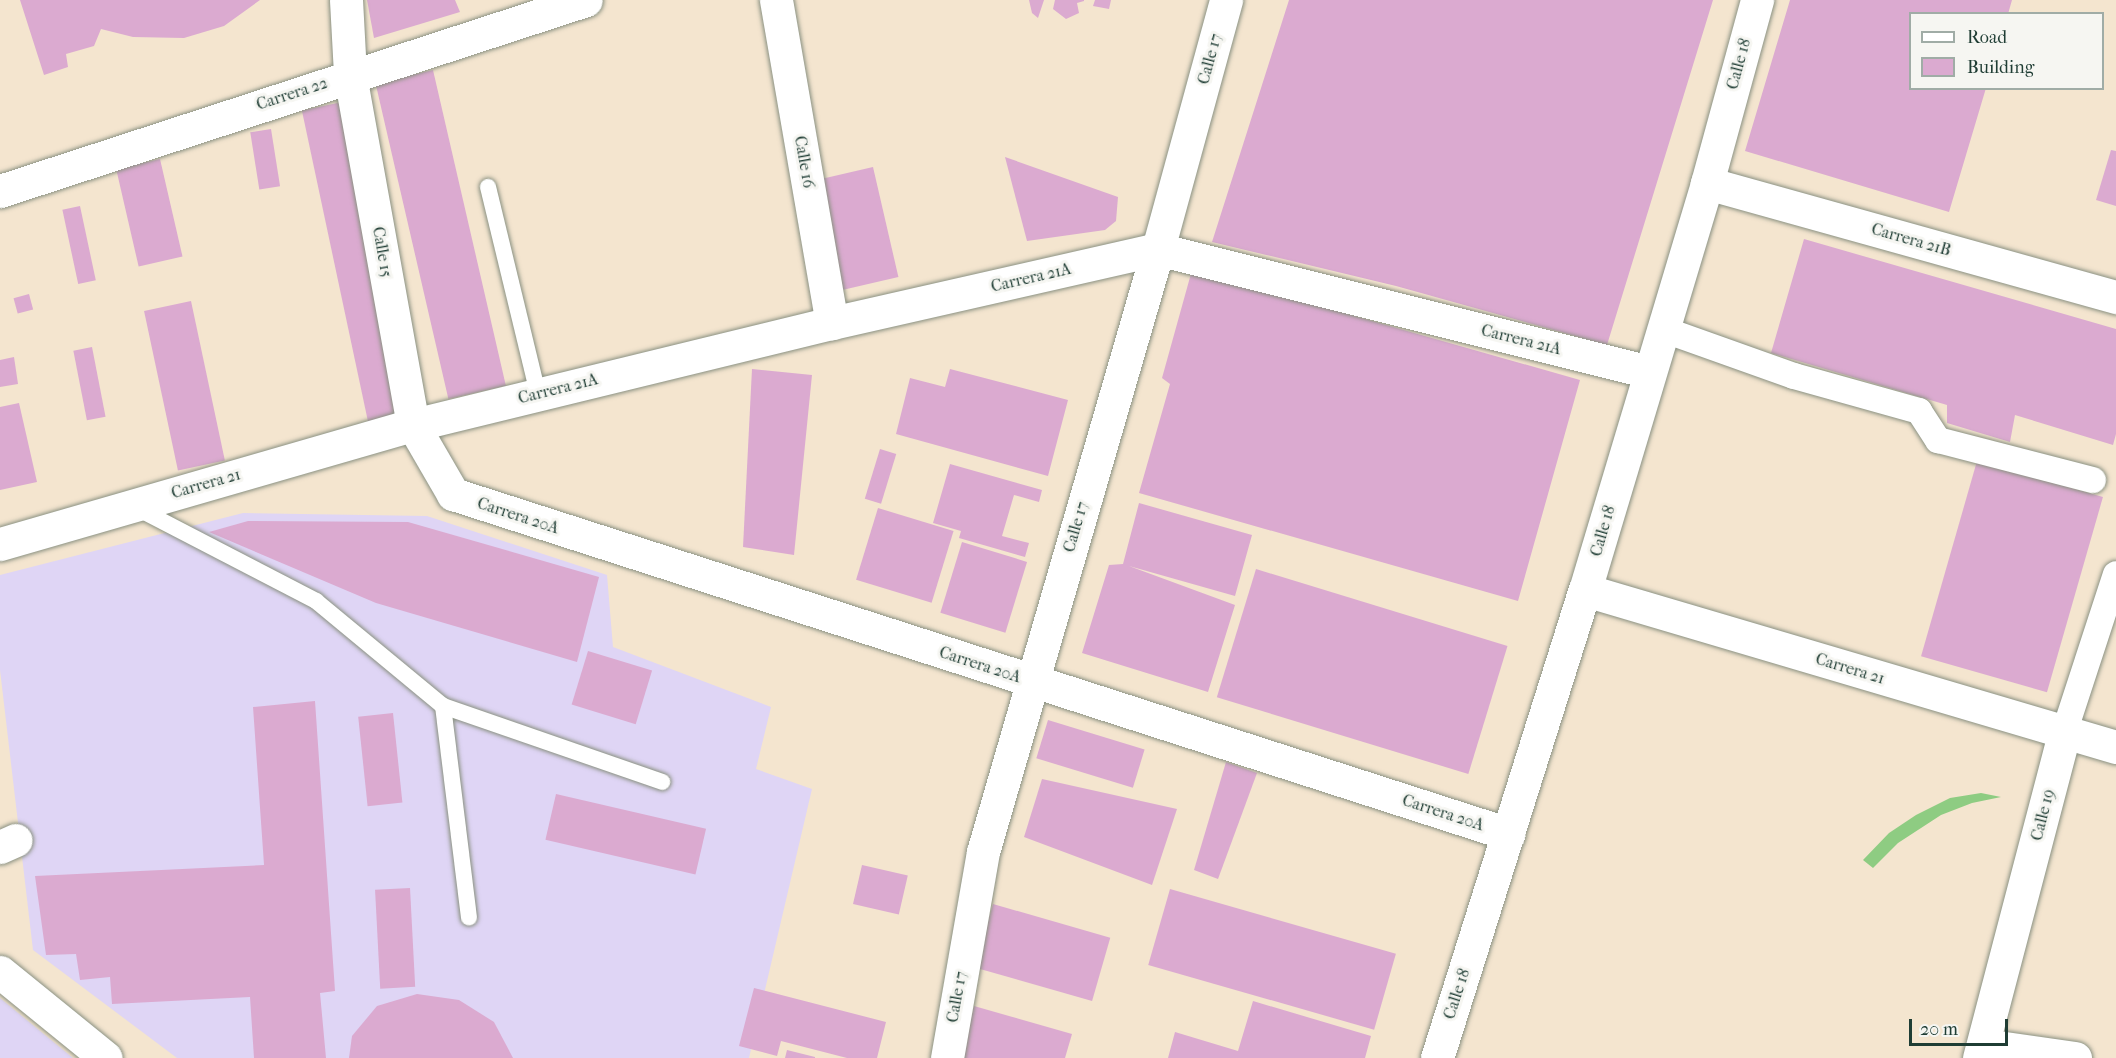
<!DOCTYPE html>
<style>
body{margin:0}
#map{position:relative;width:2116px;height:1058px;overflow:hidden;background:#f4e5cf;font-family:"IM FELL French Canon",serif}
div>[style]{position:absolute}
.built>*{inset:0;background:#dfd5f5}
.green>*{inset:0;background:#8ecc82}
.building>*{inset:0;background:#dbaad0;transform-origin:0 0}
.roads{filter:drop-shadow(0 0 2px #8a9182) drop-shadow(0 0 2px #8a9182)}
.service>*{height:16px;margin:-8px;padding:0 8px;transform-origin:8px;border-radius:8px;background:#fff}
.pedestrian>*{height:26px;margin:-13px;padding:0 13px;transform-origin:13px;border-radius:13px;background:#fff}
.minor>*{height:33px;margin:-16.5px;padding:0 16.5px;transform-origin:16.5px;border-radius:16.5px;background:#fff}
.tertiary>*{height:33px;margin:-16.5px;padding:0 16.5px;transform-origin:16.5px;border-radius:16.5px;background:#fff}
span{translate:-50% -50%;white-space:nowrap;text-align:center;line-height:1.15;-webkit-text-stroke:6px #f6f6f2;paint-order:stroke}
.street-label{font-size:16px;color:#1f3d34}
.legend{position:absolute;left:1909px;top:12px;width:195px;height:78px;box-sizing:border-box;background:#f6f6f2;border:2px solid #a0aca6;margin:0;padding:8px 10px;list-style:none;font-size:18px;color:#1f3d34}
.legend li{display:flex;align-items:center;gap:12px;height:30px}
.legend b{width:30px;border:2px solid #a0aca6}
.scale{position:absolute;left:1909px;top:1019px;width:99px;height:27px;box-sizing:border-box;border:3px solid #1f3d34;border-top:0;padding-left:8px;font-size:18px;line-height:21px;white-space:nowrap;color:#1f3d34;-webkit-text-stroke:4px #f6f6f2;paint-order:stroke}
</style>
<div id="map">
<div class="built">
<div style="clip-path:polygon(243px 513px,427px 516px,607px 575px,613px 647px,771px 707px,756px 769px,812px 789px,749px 1058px,177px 1058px,33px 950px,0 670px,0 575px)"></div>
<div style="clip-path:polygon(0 998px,73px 1058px,0 1058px)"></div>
</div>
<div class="green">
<div style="clip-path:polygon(1981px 793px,2001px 797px,1972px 803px,1941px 815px,1898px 843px,1873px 868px,1863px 860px,1889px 833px,1916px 815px,1950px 798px)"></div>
</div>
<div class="building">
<div style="clip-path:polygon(20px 0,260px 0,224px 26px,184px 38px,133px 37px,101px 29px,94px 46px,66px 54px,68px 67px,44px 75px)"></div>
<div style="clip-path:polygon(367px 0,455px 0,460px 12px,374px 38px)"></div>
<div style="clip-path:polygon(1029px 0,1044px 0,1038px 18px,1032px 13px)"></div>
<div style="clip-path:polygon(1055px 0,1084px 0,1084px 1px,1077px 3px,1079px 13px,1066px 19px,1053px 9px)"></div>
<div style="clip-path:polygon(1095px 0,1111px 0,1109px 9px,1093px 6px)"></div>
<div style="clip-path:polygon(1289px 0,1713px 0,1607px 345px,1396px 286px,1212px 242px)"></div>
<div style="clip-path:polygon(1790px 0,2012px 0,2008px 14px,1910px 14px,1910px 88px,1986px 88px,1949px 212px,1745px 151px)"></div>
<div style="left:433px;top:70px;width:324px;height:59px;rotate:77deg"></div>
<div style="left:342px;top:102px;width:322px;height:41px;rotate:78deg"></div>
<div style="left:271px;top:129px;width:58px;height:21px;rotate:81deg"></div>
<div style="clip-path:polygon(2111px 150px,2116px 151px,2116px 206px,2096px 200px)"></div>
<div style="clip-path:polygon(1005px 157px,1118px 197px,1116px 221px,1105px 230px,1027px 241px)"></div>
<div style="left:160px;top:159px;width:100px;height:45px;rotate:77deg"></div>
<div style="left:873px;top:167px;width:113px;height:62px;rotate:77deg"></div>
<div style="left:80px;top:206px;width:76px;height:18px;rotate:78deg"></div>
<div style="clip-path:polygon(1804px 239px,2116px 329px,2116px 434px,2113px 445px,2015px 415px,2010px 442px,1947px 423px,1947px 405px,1771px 353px)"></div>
<div style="clip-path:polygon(1192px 270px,1580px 380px,1518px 601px,1139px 493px,1170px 384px,1162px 378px)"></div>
<div style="left:29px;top:294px;width:16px;height:16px;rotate:75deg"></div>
<div style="left:191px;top:301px;width:163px;height:48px;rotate:78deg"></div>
<div style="left:92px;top:347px;width:71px;height:19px;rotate:79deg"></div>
<div style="clip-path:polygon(14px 357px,18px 384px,0 387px,0 360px)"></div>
<div style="clip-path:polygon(752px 369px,812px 375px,794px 555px,743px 547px)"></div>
<div style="clip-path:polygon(950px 369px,1068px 400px,1048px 476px,896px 434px,910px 378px,945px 387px)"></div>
<div style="clip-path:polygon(19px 403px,37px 482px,0 490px,0 407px)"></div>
<div style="left:880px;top:449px;width:17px;height:52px;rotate:17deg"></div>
<div style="left:1977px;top:461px;width:131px;height:203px;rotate:16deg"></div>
<div style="clip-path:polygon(950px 464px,1042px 490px,1039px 502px,1014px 495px,1002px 536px,1029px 543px,1025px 557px,959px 538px,961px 531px,933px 523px)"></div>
<div style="clip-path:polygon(1139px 503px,1252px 535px,1235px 596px,1129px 566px,1235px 605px,1208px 692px,1082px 653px,1109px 565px,1123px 564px)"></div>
<div style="left:878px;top:508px;width:79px;height:75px;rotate:17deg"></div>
<div style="clip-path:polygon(248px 521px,408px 522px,599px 577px,577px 662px,376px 603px,209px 532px)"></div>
<div style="left:962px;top:542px;width:68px;height:74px;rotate:17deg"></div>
<div style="left:1256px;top:569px;width:263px;height:134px;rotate:17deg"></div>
<div style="left:588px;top:651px;width:67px;height:56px;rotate:17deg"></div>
<div style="clip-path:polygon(315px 701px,335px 991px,320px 993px,326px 1058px,254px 1058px,250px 997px,112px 1004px,110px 977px,80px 980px,76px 954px,46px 955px,35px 876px,264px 865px,253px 707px)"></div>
<div style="left:393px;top:713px;width:90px;height:35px;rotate:84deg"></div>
<div style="left:1048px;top:720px;width:101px;height:40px;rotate:17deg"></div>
<div style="clip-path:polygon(1226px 762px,1257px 773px,1218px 879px,1194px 870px)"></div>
<div style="clip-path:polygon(1042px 779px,1177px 809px,1152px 885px,1024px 837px)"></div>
<div style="left:556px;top:794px;width:154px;height:47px;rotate:13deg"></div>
<div style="left:862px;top:865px;width:47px;height:40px;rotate:13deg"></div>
<div style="left:410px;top:888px;width:99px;height:35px;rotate:87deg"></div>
<div style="left:1170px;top:889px;width:235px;height:79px;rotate:16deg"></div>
<div style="left:993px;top:904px;width:122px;height:66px;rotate:16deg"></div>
<div style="clip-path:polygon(754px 988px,886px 1022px,877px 1058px,847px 1058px,781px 1041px,777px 1056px,739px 1046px)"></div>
<div style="clip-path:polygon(417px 994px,459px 1000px,494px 1022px,513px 1058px,349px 1058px,352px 1036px,377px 1006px)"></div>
<div style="clip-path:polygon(1253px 1001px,1371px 1036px,1365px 1058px,1168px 1058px,1175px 1032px,1238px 1051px)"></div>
<div style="clip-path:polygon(974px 1006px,1072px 1034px,1065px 1058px,960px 1058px)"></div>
<div style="clip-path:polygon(787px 1050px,815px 1057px,815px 1058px,785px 1058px)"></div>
</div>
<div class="roads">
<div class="service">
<div style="left:488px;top:187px;width:213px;rotate:76.4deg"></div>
<div style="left:135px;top:507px;width:204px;rotate:27.4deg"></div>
<div style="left:316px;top:601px;width:165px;rotate:39.6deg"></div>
<div style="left:443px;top:706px;width:213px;rotate:83deg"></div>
<div style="left:443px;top:706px;width:232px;rotate:19.1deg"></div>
</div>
<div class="pedestrian">
<div style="left:1662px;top:329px;width:140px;rotate:19.6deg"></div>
<div style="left:1794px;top:376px;width:130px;rotate:15.6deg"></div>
<div style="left:1919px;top:411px;width:35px;rotate:57deg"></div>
<div style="left:1938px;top:440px;width:160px;rotate:14.5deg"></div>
<div style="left:2064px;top:733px;width:167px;rotate:-71.9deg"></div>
</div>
<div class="minor">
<div style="left:346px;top:0;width:75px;rotate:86.9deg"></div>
<div style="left:350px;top:75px;width:356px;rotate:79.8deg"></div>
<div style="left:413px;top:425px;width:80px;rotate:59.9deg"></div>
<div style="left:453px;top:494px;width:1109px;rotate:17.85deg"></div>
<div style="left:1707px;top:183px;width:425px;rotate:15.6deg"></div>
<div style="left:0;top:544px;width:430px;rotate:-16.1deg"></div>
<div style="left:413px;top:425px;width:431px;rotate:-13.7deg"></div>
<div style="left:832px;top:323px;width:334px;rotate:-12.8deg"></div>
<div style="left:1158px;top:249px;width:506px;rotate:14.06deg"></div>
<div style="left:1585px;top:590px;width:554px;rotate:16.47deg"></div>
<div style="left:0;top:847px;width:17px;rotate:-24deg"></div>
<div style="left:0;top:972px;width:136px;rotate:39.1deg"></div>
<div style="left:1984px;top:1045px;width:92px;rotate:8.1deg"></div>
</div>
<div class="tertiary">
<div style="left:776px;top:0;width:328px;rotate:80.2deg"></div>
<div style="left:0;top:191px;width:616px;rotate:-18.05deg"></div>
<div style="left:947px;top:1058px;width:209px;rotate:-80.1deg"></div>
<div style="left:983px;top:852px;width:628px;rotate:-73.82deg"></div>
<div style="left:1158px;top:249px;width:258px;rotate:-74.7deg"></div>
<div style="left:1437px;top:1058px;width:491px;rotate:-72.5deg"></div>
<div style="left:1585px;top:590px;width:425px;rotate:-73.3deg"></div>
<div style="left:1707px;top:183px;width:190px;rotate:-74.7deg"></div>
<div style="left:1979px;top:1058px;width:336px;rotate:-75.3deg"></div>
</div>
</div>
<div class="street-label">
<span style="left:1210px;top:59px;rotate:-75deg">Calle 17</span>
<span style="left:1739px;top:64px;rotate:-75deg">Calle 18</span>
<span style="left:292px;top:94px;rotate:-18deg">Carrera 22</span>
<span style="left:804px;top:162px;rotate:80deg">Calle 16</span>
<span style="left:1911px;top:240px;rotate:16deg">Carrera 21B</span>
<span style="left:382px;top:252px;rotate:80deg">Calle 15</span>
<span style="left:1031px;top:278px;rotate:-13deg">Carrera 21A</span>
<span style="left:1521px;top:340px;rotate:14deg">Carrera 21A</span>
<span style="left:558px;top:389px;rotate:-14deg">Carrera 21A</span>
<span style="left:206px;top:484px;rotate:-16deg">Carrera 21</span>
<span style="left:518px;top:516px;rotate:18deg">Carrera 20A</span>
<span style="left:1076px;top:527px;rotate:-74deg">Calle 17</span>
<span style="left:1603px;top:531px;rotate:-74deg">Calle 18</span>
<span style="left:980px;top:665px;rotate:18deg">Carrera 20A</span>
<span style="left:1850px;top:669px;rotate:17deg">Carrera 21</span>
<span style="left:1443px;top:813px;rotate:18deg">Carrera 20A</span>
<span style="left:2043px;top:815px;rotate:-76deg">Calle 19</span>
<span style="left:1457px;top:994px;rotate:-72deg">Calle 18</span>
<span style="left:957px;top:997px;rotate:-80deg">Calle 17</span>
</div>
<ul class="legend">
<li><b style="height:8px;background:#fff"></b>Road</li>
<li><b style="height:16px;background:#dbaad0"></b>Building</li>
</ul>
<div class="scale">20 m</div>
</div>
